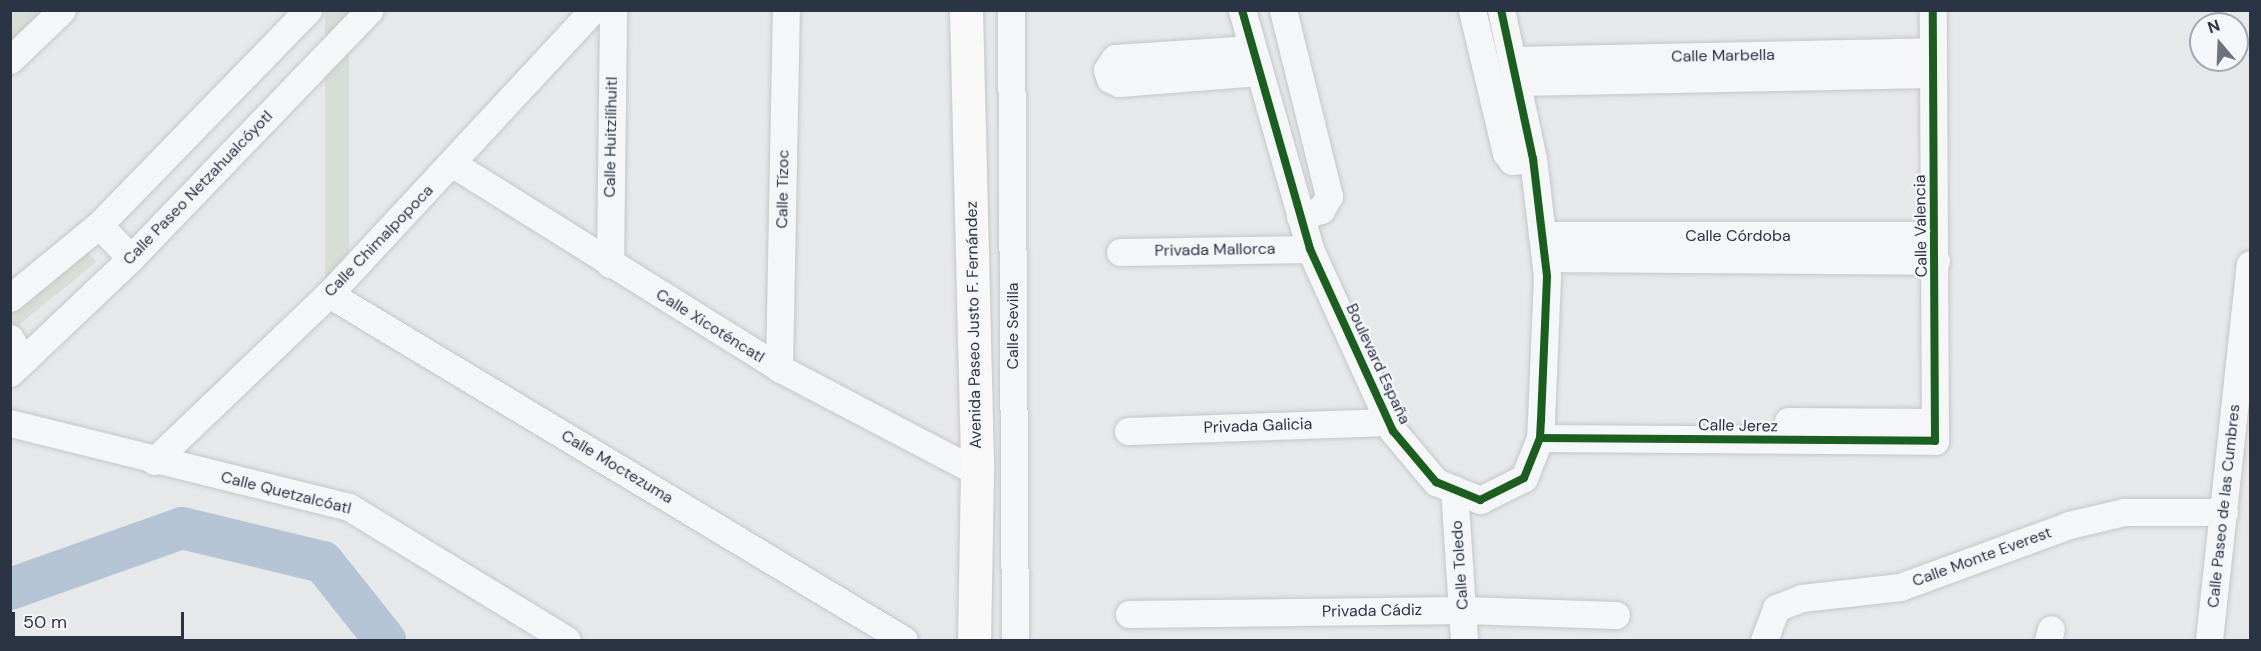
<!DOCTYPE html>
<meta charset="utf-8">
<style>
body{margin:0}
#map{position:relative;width:2261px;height:651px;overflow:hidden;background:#e6e8ea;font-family:"DM Sans",sans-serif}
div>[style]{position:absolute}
.green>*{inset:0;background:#d6ded6;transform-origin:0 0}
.river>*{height:42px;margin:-21px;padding:0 21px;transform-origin:21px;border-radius:21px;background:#b4c4d5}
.roads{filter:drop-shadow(0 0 2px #c4c6c8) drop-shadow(0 0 2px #c4c6c8)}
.street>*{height:27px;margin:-13.5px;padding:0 13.5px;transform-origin:13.5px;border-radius:13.5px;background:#f5f6f7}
.secondary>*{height:33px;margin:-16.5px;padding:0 16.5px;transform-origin:16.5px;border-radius:16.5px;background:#f8f8f8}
.cycleway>*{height:8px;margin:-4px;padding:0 4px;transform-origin:4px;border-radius:4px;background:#1b5e20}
span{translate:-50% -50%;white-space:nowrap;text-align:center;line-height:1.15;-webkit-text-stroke:4.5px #f4f6f9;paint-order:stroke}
.street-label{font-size:16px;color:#2b3445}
.frame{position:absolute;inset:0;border:12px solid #2b3445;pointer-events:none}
.north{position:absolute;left:2189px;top:12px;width:60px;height:60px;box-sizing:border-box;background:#f4f6f9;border:2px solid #a4a8b1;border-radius:50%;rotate:341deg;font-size:16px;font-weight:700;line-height:24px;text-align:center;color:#2b3445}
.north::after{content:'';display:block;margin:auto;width:21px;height:27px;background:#6c737f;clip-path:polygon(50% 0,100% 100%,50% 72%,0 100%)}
.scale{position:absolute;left:12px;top:612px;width:172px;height:27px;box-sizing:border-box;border:3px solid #2b3445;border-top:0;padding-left:8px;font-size:18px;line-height:21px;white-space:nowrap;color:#2b3445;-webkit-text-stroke:4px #f4f6f9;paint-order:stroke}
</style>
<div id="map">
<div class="green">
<div style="clip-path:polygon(13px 11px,42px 11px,11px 43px,11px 17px)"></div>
<div style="left:325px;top:11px;width:24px;height:292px"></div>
<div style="left:88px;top:252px;width:13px;height:103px;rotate:51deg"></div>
</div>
<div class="river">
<div style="left:10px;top:589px;width:182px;rotate:-19.5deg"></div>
<div style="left:182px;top:528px;width:145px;rotate:13.6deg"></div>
<div style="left:323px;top:562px;width:100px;rotate:51.5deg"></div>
</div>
<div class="roads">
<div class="street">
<div style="left:1011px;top:10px;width:630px;rotate:89.64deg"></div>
<div style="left:1242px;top:10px;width:248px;rotate:74.1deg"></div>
<div style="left:1310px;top:249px;width:200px;rotate:65.5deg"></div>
<div style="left:1393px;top:431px;width:67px;rotate:49.9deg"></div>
<div style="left:1436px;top:482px;width:48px;rotate:22.2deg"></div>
<div style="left:1480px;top:500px;width:49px;rotate:-26.6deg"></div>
<div style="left:1524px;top:478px;width:43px;rotate:-68.2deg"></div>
<div style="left:1540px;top:438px;width:18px;rotate:-87deg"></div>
<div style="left:1541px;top:420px;width:144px;rotate:-87.6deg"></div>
<div style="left:1547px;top:276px;width:118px;rotate:-96.8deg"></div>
<div style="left:1533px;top:159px;width:152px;rotate:-102.1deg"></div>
<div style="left:1283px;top:10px;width:192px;rotate:76.1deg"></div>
<div style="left:1329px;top:196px;width:16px;rotate:120deg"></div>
<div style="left:1321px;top:210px;width:22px;rotate:164deg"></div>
<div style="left:1472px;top:10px;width:147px;rotate:76.6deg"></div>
<div style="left:1506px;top:153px;width:10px;rotate:53deg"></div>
<div style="left:1512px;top:161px;width:21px;rotate:-5deg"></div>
<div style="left:1252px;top:49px;width:137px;rotate:176.2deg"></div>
<div style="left:1115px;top:58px;width:14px;rotate:124deg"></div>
<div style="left:1107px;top:70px;width:9px;rotate:72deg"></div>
<div style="left:1110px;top:79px;width:10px;rotate:24deg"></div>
<div style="left:1119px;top:83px;width:140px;rotate:-4.5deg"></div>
<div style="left:10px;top:60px;width:72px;rotate:-43.9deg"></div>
<div style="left:1512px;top:60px;width:421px;rotate:-1.2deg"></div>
<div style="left:1517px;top:82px;width:416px;rotate:-1.1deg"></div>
<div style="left:453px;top:164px;width:385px;rotate:32deg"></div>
<div style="left:779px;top:368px;width:224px;rotate:27.7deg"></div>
<div style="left:99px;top:225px;width:46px;rotate:45.9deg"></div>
<div style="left:1542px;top:235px;width:392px"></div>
<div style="left:1120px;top:252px;width:190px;rotate:-0.9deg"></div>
<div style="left:1545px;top:258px;width:391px;rotate:0.4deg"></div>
<div style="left:610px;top:264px;width:254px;rotate:-89.3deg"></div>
<div style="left:329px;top:294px;width:671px;rotate:31.04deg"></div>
<div style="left:10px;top:298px;width:115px;rotate:-39.4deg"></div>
<div style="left:99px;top:225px;width:300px;rotate:-45.8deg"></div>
<div style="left:10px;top:338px;width:26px;rotate:61deg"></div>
<div style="left:779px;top:368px;width:358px;rotate:-88.9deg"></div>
<div style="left:10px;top:373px;width:167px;rotate:-43.5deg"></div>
<div style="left:131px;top:258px;width:344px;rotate:-46.1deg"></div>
<div style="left:1788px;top:421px;width:146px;rotate:0.4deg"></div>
<div style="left:10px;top:423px;width:349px;rotate:13.9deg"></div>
<div style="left:349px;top:507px;width:255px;rotate:31.4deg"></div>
<div style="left:1128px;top:431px;width:261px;rotate:-2deg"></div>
<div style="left:1540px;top:438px;width:395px;rotate:0.4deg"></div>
<div style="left:1935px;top:441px;width:431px;rotate:-90.3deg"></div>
<div style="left:154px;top:461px;width:242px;rotate:-43.7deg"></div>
<div style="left:329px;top:294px;width:388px;rotate:-47.1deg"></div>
<div style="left:1454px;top:489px;width:151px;rotate:86.2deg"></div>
<div style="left:1129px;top:614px;width:335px;rotate:-0.7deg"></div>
<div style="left:1464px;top:610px;width:152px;rotate:1.9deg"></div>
<div style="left:1764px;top:640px;width:34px;rotate:-69deg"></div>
<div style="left:1776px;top:608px;width:28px;rotate:-21deg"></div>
<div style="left:1802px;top:598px;width:99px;rotate:-6.4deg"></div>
<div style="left:1900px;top:587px;width:180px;rotate:-20.1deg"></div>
<div style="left:2069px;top:525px;width:57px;rotate:-13.3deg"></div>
<div style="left:2124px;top:512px;width:100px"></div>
<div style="left:2048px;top:640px;width:11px;rotate:-75deg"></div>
<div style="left:2209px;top:640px;width:378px;rotate:-83.8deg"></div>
</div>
<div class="secondary">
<div style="left:966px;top:10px;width:462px;rotate:88.6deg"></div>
<div style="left:977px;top:472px;width:168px;rotate:91deg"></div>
</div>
</div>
<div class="cycleway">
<div style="left:1242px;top:10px;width:248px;rotate:74.1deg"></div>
<div style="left:1310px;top:249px;width:200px;rotate:65.5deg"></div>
<div style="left:1393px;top:431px;width:67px;rotate:49.9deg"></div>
<div style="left:1436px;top:482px;width:48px;rotate:22.2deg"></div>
<div style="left:1480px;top:500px;width:49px;rotate:-26.6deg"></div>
<div style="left:1524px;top:478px;width:43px;rotate:-68.2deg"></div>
<div style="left:1540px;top:438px;width:18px;rotate:-87deg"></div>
<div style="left:1541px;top:420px;width:144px;rotate:-87.6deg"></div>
<div style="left:1547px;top:276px;width:118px;rotate:-96.8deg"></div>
<div style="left:1533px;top:159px;width:152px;rotate:-102.1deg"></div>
<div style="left:1540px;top:438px;width:395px;rotate:0.4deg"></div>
<div style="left:1935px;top:441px;width:431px;rotate:-90.3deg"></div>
</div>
<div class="street-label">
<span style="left:1723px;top:56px;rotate:-1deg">Calle Marbella</span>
<span style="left:611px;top:137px;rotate:-89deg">Calle Huitzilíhuitl</span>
<span style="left:198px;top:188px;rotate:-46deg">Calle Paseo Netzahualcóyotl</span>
<span style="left:783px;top:189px;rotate:-89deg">Calle Tízoc</span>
<span style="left:1921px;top:226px;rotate:-91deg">Calle Valencia</span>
<span style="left:1738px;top:236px">Calle Córdoba</span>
<span style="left:379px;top:241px;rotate:-46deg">Calle Chimalpopoca</span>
<span style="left:1215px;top:250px;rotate:-1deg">Privada Mallorca</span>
<span style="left:974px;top:325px;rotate:-91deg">Avenida Paseo Justo F. Fernández</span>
<span style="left:710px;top:326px;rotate:32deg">Calle Xicoténcatl</span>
<span style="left:1013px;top:326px;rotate:-90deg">Calle Sevilla</span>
<span style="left:1378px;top:364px;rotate:65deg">Boulevard España</span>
<span style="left:1258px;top:426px;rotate:-2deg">Privada Galicia</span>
<span style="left:1738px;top:426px;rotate:1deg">Calle Jerez</span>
<span style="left:617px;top:467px;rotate:31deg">Calle Moctezuma</span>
<span style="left:286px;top:493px;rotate:14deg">Calle Quetzalcóatl</span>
<span style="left:2224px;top:506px;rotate:-84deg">Calle Paseo de las Cumbres</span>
<span style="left:1982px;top:557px;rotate:-20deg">Calle Monte Everest</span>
<span style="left:1460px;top:565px;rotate:-94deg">Calle Toledo</span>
<span style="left:1372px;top:611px;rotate:-1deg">Privada Cádiz</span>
</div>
<div class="frame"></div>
<div class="north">N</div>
<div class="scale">50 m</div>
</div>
